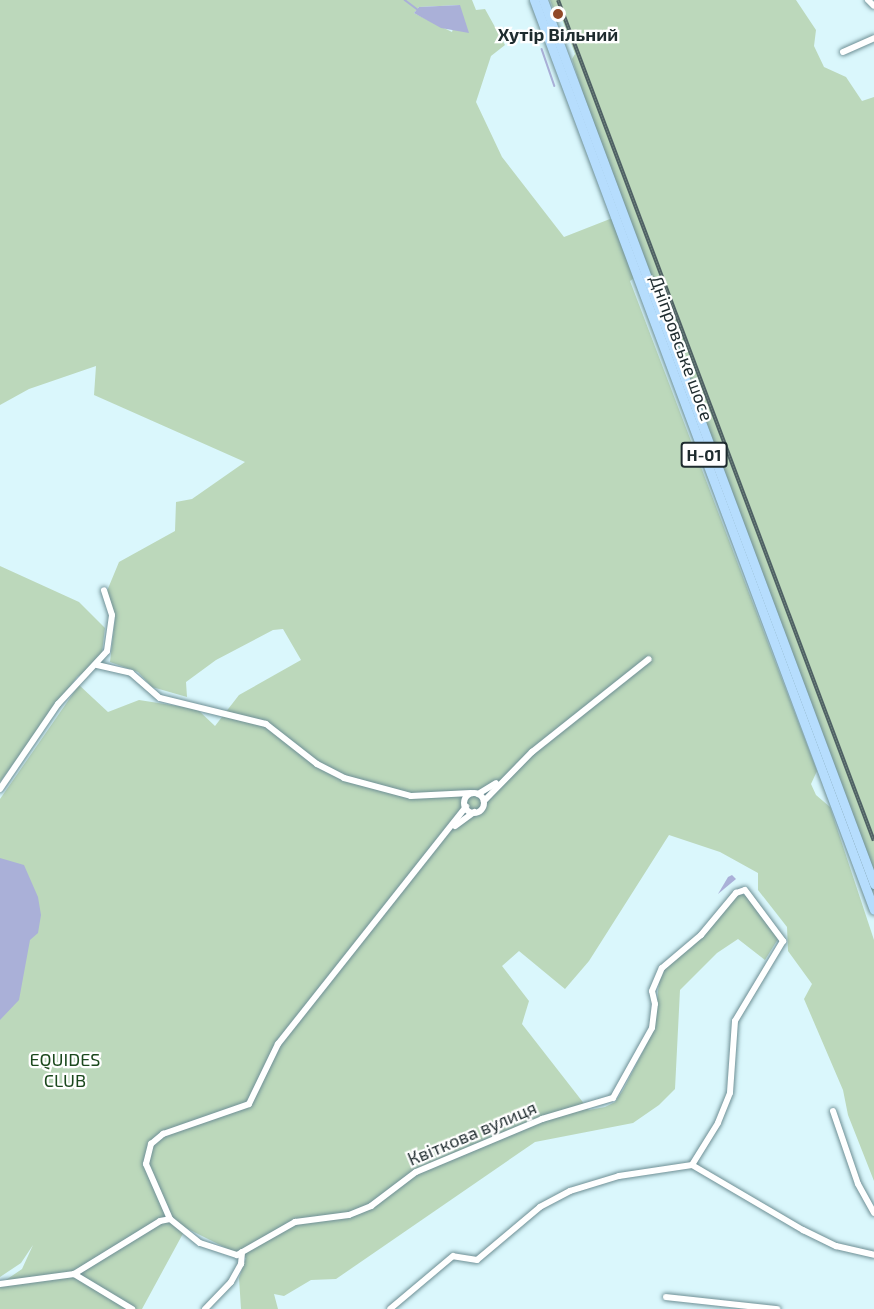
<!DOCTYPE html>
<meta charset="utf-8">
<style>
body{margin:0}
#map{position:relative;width:874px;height:1309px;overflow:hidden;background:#daf7fc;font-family:"Exo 2",sans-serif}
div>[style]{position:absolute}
.green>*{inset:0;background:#bcd8bb}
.water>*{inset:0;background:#aab0d8}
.stream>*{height:1.5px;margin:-0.75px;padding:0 0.75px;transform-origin:0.75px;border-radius:0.75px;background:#aab0d8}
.roads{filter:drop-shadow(0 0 2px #6e8f95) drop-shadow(0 0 2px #6e8f95)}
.street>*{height:6px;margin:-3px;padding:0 3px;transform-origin:3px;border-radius:3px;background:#fff}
.street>.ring{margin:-3px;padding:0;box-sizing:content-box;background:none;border:6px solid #fff;border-radius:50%}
.primary>*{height:9px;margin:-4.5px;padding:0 4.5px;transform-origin:4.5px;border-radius:4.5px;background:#b6ddfd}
.rail>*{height:4px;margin-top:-2px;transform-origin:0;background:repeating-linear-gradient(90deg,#fff 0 4.5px,#506265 0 9px);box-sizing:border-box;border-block:2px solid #506265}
.dots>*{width:16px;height:16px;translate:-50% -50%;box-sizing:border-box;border:3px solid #fff;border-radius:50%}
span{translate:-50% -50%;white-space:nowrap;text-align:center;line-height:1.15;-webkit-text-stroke:4.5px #fff;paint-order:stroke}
.shield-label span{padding:2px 4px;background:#fff;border:2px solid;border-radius:4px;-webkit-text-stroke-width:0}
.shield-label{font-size:16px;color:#1e2b2e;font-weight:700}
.poi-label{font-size:18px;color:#1e2b2e;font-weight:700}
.street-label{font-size:18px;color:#1e2b2e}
.park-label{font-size:18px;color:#1b481d}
</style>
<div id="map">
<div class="green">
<div style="clip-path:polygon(evenodd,0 0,472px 0,476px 10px,485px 9px,505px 45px,491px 56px,476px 102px,502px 157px,564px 237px,615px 217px,637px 276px,630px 281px,817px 771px,811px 784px,816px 795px,830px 807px,874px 940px,874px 1181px,848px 1115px,843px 1090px,804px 999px,812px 984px,788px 951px,787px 927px,758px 890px,758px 873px,720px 852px,669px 835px,589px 961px,565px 989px,519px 951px,502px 966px,529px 1001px,522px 1024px,589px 1110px,605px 1107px,615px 1102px,623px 1090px,654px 1030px,659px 982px,666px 967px,692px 947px,733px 898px,740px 894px,746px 896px,778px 939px,765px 960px,738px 939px,717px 953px,680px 990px,675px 1089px,659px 1105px,633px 1123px,535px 1142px,336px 1279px,311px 1280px,284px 1296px,274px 1294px,278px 1309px,241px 1309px,239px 1278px,246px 1258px,186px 1228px,142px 1309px,0 1309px,0 1284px,22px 1269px,33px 1245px,21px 1263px,0 1277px,0 799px,79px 685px,108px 712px,139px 700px,197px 709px,215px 726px,239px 695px,301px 660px,283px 629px,273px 630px,216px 660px,186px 682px,187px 697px,152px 687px,138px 672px,110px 662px,115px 619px,107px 591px,119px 562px,175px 531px,176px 502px,192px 499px,245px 462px,94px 395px,96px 366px,29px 389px,0 405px,0 0,460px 5px,452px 32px,414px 13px,419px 7px,460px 5px)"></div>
<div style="clip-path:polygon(550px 0,796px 0,816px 30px,814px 46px,824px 67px,846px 77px,862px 101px,874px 97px,874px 884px,607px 169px,572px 59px,575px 54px,559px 11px,554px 11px)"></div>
<div style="clip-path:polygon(0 566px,79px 602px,105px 628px,102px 652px,97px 663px,77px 677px,0 782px)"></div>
</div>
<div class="water">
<div style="clip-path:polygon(460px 5px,469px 33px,441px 28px,414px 13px,419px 7px)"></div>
<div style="clip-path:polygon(0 858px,24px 865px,38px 897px,41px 915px,38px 933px,30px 940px,19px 1000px,0 1020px)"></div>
<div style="clip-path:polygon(732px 875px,736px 879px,718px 894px,728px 877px)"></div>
</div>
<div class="stream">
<div style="left:405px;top:0;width:15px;rotate:37deg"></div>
<div style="left:542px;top:49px;width:39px;rotate:71deg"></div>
</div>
<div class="roads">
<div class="street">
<div style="left:868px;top:0;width:8px;rotate:45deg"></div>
<div style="left:843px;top:52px;width:34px;rotate:-24deg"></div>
<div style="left:97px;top:665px;width:35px;rotate:13deg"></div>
<div style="left:131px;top:673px;width:38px;rotate:41deg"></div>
<div style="left:160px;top:698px;width:109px;rotate:13.8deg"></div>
<div style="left:266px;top:724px;width:65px;rotate:38.1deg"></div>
<div style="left:317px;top:764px;width:30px;rotate:27deg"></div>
<div style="left:344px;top:778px;width:69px;rotate:15deg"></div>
<div style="left:411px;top:796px;width:60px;rotate:-2.9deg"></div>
<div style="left:0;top:789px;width:103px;rotate:-55.7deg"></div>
<div style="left:58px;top:704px;width:72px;rotate:-47.2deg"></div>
<div style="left:107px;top:651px;width:36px;rotate:-82deg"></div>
<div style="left:112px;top:615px;width:26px;rotate:-108deg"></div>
<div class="ring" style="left:464px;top:793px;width:14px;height:14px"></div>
<div style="left:478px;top:794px;width:21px;rotate:-31deg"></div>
<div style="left:484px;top:801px;width:69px;rotate:-45.6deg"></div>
<div style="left:532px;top:752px;width:149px;rotate:-38.5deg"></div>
<div style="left:455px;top:826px;width:24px;rotate:-36deg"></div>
<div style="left:833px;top:1111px;width:77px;rotate:71.1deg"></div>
<div style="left:858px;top:1184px;width:33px;rotate:61deg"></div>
<div style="left:692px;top:1165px;width:129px;rotate:30.4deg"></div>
<div style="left:803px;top:1230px;width:37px;rotate:26deg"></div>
<div style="left:836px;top:1246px;width:39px;rotate:13deg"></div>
<div style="left:170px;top:1219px;width:60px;rotate:-113.6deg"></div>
<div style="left:146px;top:1164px;width:21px;rotate:-76deg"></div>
<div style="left:151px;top:1144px;width:16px;rotate:-40deg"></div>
<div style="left:163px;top:1134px;width:91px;rotate:-19.2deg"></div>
<div style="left:249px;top:1104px;width:67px;rotate:-64.2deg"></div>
<div style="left:278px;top:1044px;width:303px;rotate:-51.6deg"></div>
<div style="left:74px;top:1274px;width:68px;rotate:31.1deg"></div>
<div style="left:0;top:1284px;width:75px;rotate:-7.7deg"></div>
<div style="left:74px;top:1274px;width:101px;rotate:-31.6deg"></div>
<div style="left:160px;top:1221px;width:10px;rotate:-11deg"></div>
<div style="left:170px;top:1219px;width:38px;rotate:39deg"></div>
<div style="left:200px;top:1243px;width:39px;rotate:18deg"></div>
<div style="left:237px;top:1255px;width:67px;rotate:-29.6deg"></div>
<div style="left:295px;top:1222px;width:54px;rotate:-7.4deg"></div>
<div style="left:349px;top:1215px;width:24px;rotate:-22deg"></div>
<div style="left:371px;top:1206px;width:56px;rotate:-37.1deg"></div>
<div style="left:416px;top:1172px;width:137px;rotate:-22.8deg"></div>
<div style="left:542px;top:1119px;width:74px;rotate:-16.5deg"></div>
<div style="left:613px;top:1098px;width:80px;rotate:-60.9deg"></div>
<div style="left:652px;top:1028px;width:24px;rotate:-83deg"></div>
<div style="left:655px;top:1004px;width:13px;rotate:-103deg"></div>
<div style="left:652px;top:991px;width:25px;rotate:-67deg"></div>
<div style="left:662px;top:968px;width:51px;rotate:-40.2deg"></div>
<div style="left:701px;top:935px;width:55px;rotate:-50.2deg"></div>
<div style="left:736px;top:893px;width:9px;rotate:-18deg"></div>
<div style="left:745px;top:890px;width:64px;rotate:53.3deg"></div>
<div style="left:783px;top:941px;width:93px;rotate:121deg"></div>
<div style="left:735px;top:1021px;width:72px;rotate:94deg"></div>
<div style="left:730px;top:1093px;width:32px;rotate:112deg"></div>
<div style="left:718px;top:1123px;width:49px;rotate:121.8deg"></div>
<div style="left:692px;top:1165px;width:74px;rotate:171.4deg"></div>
<div style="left:619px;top:1176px;width:51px;rotate:163deg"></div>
<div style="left:570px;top:1191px;width:34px;rotate:152deg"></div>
<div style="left:540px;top:1207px;width:82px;rotate:139.9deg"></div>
<div style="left:477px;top:1260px;width:24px;rotate:-171deg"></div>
<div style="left:453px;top:1256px;width:82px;rotate:139.9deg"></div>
<div style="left:666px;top:1297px;width:112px;rotate:6.2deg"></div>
<div style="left:205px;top:1309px;width:37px;rotate:-46deg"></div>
<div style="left:231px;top:1282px;width:21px;rotate:-61deg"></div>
<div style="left:241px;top:1264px;width:12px;rotate:-85deg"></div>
</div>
<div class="primary">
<div style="left:534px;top:0;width:971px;rotate:69.51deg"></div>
<div style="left:543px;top:0;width:944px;rotate:69.47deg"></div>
</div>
</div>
<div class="rail">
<div style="left:558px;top:0;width:898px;rotate:69.41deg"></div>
</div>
<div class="dots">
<div style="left:558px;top:14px;background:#914928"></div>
</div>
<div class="shield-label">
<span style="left:704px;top:455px">Н-01</span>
</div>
<div class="poi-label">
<span style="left:558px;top:34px">Хутір Вільний</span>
</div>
<div class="street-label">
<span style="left:682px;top:348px;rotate:70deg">Дніпровське шосе</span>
<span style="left:472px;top:1133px;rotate:-23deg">Квіткова вулиця</span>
</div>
<div class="park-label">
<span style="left:65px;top:1070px">EQUIDES<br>CLUB</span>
</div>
</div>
